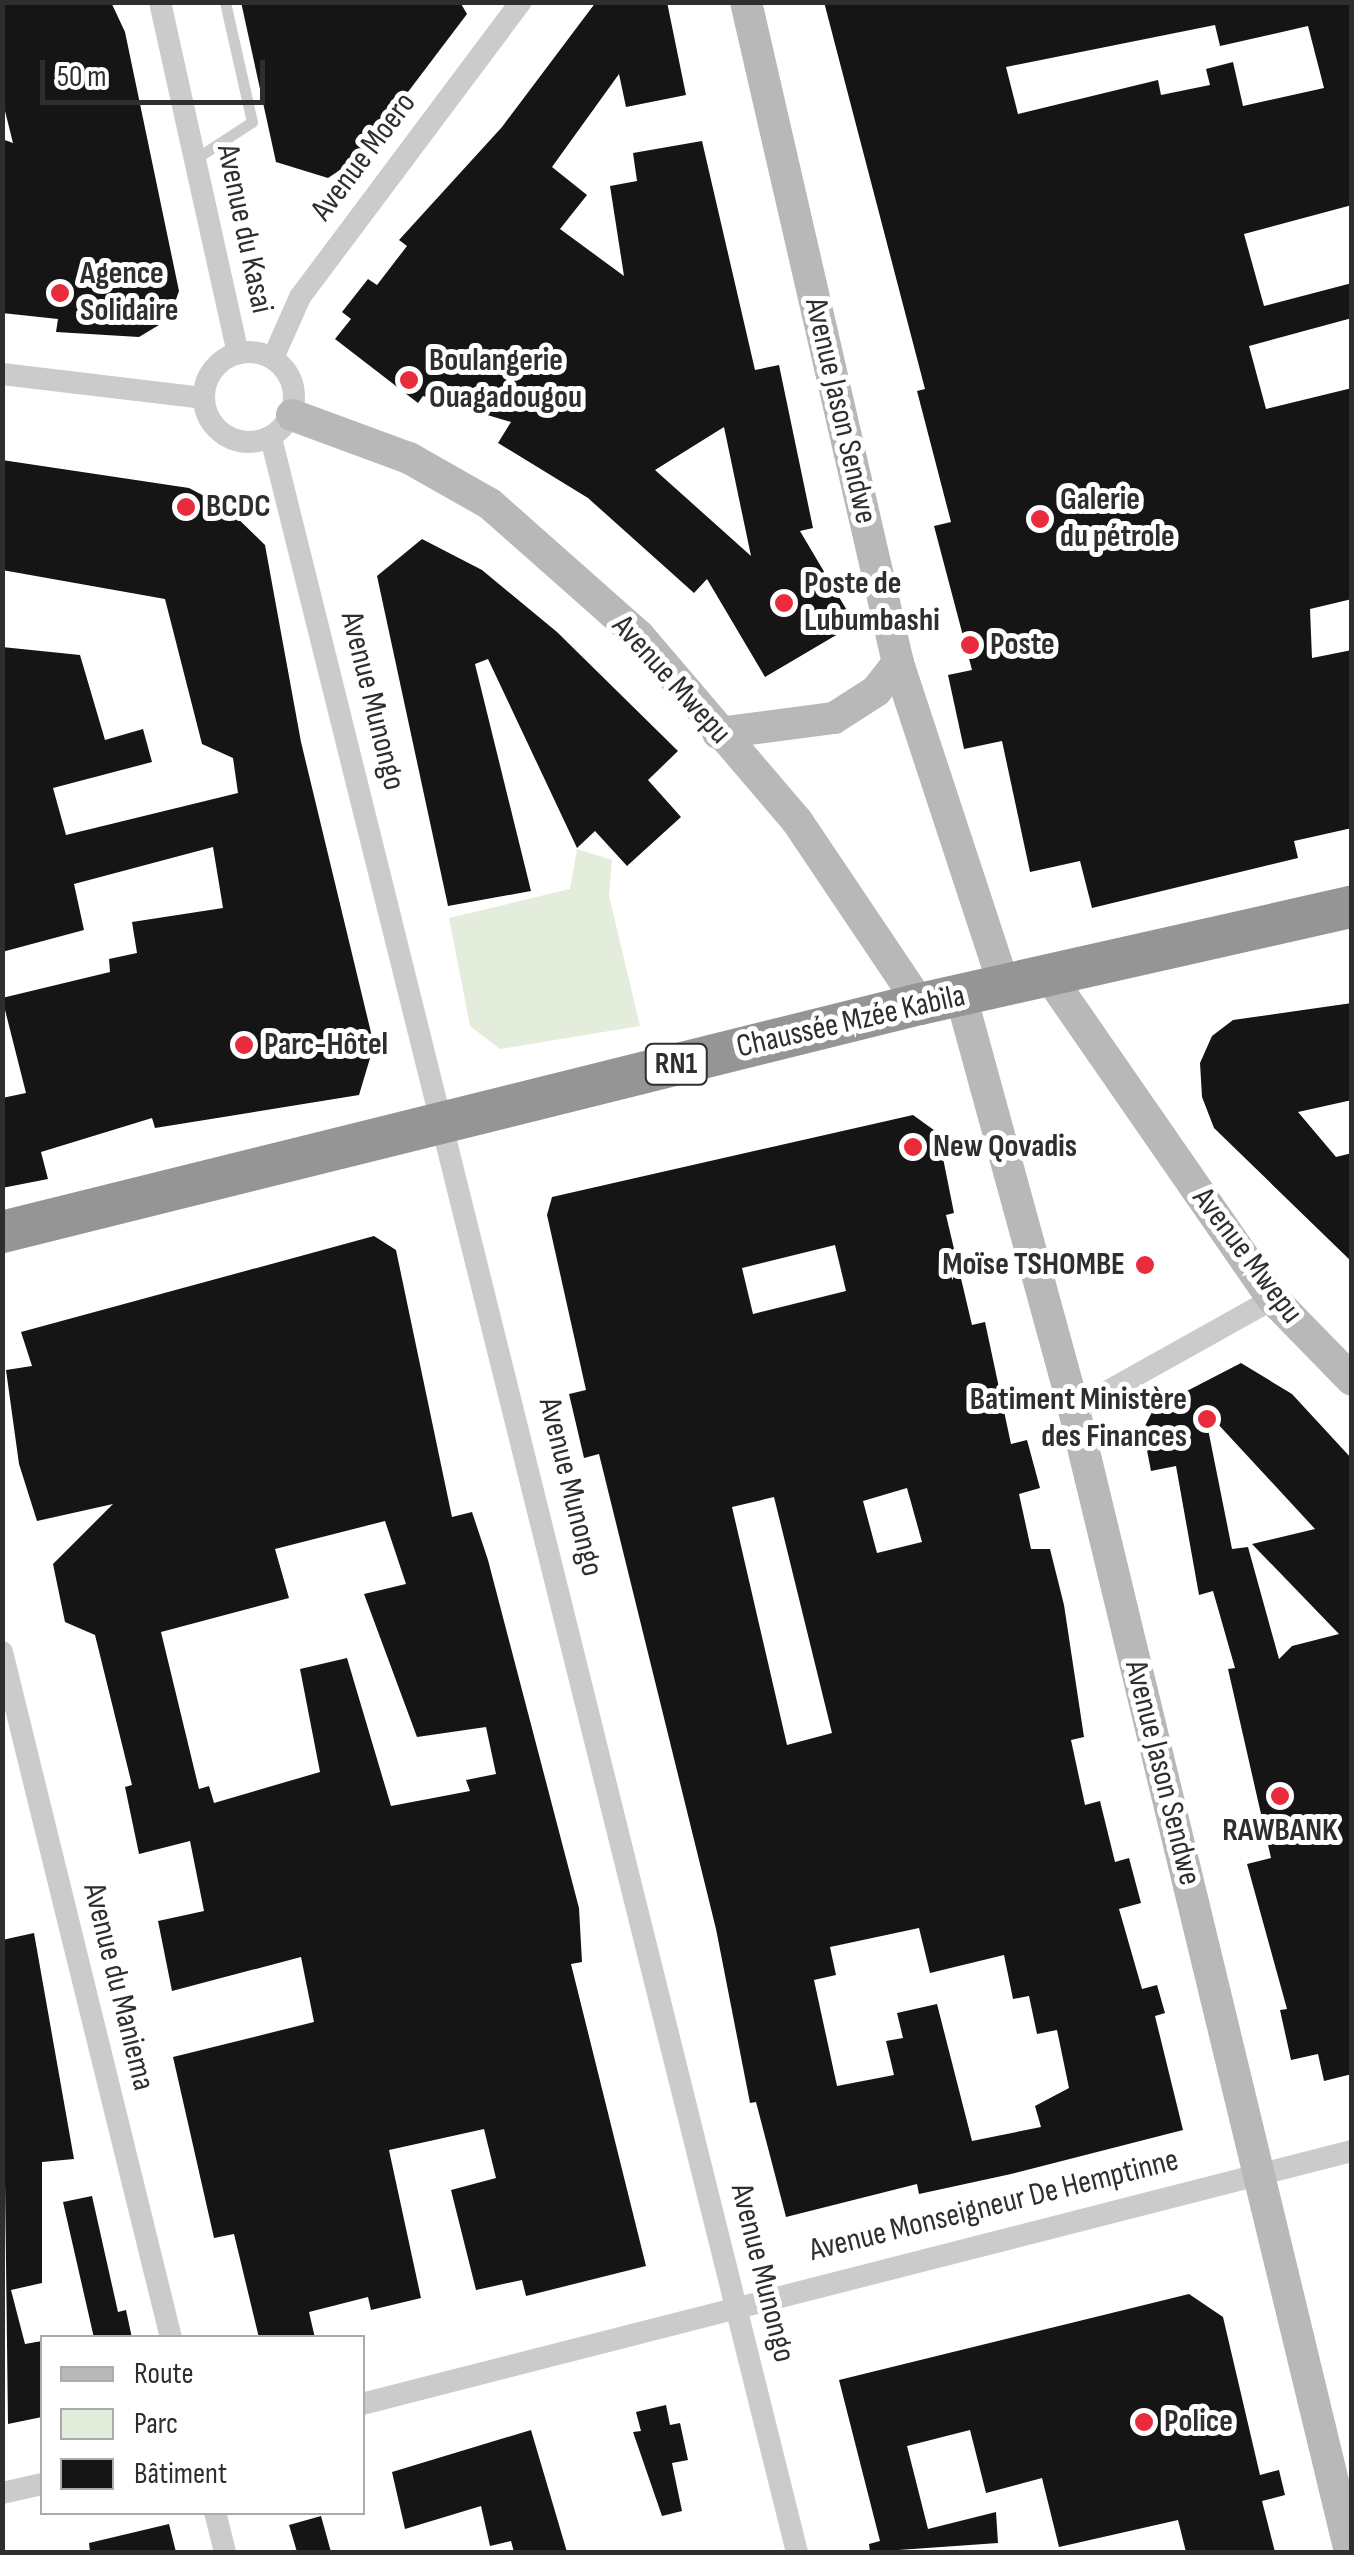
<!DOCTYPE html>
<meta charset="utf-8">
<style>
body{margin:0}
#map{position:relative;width:1354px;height:2555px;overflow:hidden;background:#fff;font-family:"Sofia Sans Condensed",sans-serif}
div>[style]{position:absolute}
.green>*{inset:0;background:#e4ecdc}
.building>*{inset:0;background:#151515}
.lane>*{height:11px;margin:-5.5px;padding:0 5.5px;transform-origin:5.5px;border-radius:5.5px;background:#cbcbcb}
.street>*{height:22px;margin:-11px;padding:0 11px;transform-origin:11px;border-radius:11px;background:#cbcbcb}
.street>.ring{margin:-11px;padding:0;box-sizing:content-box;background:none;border:22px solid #cbcbcb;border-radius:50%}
.secondary>*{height:32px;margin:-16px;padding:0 16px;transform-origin:16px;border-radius:16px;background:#b8b8b8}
.highway>*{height:42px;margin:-21px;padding:0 21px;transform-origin:21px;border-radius:21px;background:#959595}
.dots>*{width:28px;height:28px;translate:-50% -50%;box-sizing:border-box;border:5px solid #fff;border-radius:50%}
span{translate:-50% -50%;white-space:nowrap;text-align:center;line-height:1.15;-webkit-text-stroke:10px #fff;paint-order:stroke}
.shield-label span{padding:2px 8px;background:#fff;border:2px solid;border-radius:8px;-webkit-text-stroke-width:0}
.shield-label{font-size:30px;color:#2e2e2e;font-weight:700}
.street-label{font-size:32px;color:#2e2e2e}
.poi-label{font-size:32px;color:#2e2e2e;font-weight:700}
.left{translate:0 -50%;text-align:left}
.right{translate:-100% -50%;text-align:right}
.frame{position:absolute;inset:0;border:5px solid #2e2e2e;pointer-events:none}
.legend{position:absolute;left:40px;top:2335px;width:325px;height:180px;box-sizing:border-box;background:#fff;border:2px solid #ababab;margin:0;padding:12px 18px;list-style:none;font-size:30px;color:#2e2e2e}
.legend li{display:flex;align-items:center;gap:20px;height:50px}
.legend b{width:50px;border:2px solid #ababab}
.scale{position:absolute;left:40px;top:60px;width:225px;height:45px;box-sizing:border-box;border:5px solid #2e2e2e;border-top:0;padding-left:12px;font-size:30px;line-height:35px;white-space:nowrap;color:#2e2e2e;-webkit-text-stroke:8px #fff;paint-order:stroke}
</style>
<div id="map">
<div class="green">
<div style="clip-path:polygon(577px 849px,612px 860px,609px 896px,640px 1026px,500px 1049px,470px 1026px,449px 918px,570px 889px)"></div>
</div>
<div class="building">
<div style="clip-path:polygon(2px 2px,111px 2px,125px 32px,179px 291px,169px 319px,139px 337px,56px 332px,58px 319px,2px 313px,2px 139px,13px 143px,2px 99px)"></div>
<div style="clip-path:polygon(241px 2px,460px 2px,467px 14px,358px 158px,328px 178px,276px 162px)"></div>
<div style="clip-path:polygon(evenodd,596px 2px,667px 2px,686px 95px,626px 107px,619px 74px,552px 167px,587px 195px,560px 229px,624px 276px,610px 186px,637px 181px,633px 153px,702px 141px,755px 370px,779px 365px,813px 528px,800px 531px,855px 624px,765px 677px,707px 579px,694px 593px,588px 498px,498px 443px,511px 422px,423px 396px,418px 403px,335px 339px,351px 319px,342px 312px,368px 279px,377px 285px,407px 246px,399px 240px,502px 127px,596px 2px,724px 427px,751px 556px,655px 470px,724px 427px)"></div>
<div style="clip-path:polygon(evenodd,824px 2px,1352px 2px,1352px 205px,1244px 234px,1264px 306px,1352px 283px,1352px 318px,1249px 346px,1266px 409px,1352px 388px,1352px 599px,1310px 609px,1312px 658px,1352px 650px,1352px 828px,1294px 841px,1298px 858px,1092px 908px,1080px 861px,1030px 872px,1002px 741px,964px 749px,948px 675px,972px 670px,934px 526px,951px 522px,917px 391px,925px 389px,824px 2px,1215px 25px,1220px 46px,1308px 26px,1324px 88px,1243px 106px,1233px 62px,1206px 69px,1210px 85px,1161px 95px,1158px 80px,1018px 114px,1006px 67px,1215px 25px)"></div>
<div style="clip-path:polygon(2px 460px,189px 488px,227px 508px,265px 545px,301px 742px,374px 1045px,359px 1095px,155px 1128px,152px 1118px,41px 1152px,48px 1179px,2px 1188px,2px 1098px,26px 1093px,2px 998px,110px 972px,109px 959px,137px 953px,132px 922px,223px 908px,213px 847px,74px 884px,84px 930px,2px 952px,2px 647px,80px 655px,105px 740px,143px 729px,152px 762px,53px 788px,66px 835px,238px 793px,233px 758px,202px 744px,165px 599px,2px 570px)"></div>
<div style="clip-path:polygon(422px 539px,482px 570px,557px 632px,678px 751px,648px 780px,681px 817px,627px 866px,595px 831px,577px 848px,488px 659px,475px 664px,531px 891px,448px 906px,377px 576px)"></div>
<div style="clip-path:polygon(1352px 1003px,1352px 1100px,1298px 1112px,1336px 1157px,1352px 1153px,1352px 1262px,1214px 1128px,1202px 1097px,1200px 1063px,1212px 1036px,1233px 1020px)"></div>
<div style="clip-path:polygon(evenodd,913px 1115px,938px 1133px,954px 1213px,946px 1215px,972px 1325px,985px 1322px,1011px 1444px,1027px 1440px,1040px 1488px,1019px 1494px,1031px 1549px,1050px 1549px,1064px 1605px,1084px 1737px,1071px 1740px,1085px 1805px,1100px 1801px,1115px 1862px,1129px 1858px,1141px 1903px,1119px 1909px,1142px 1989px,1157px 1985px,1165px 2013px,1155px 2016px,1183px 2130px,1011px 2174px,919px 2194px,917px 2184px,786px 2217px,756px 2102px,750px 2103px,716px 1929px,599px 1454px,584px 1458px,569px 1394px,586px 1390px,547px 1215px,552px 1197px,913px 1115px,835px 1245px,846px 1291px,753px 1314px,742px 1268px,835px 1245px,913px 1115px,907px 1488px,922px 1542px,877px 1553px,863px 1501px,907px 1488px,913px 1115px,774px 1497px,832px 1733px,787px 1745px,732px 1507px,774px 1497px,913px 1115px,919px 1928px,930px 1973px,1004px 1955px,1013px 1999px,1029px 1996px,1037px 2034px,1057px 2030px,1069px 2088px,1035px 2106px,1041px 2127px,972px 2141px,937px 2004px,897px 2013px,903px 2038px,886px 2041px,894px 2075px,837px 2086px,814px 1980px,836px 1975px,830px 1947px,919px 1928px)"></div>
<div style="clip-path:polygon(evenodd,374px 1236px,396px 1250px,452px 1517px,472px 1512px,488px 1560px,579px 1908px,582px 1962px,571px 1964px,646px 2266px,526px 2296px,522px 2280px,476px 2290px,451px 2190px,496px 2178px,484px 2129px,389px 2150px,421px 2298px,371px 2310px,368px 2297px,309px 2312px,315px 2338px,259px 2338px,234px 2234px,214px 2238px,173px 2057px,314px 2022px,301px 1957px,172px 1991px,158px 1921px,204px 1911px,190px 1841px,139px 1854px,125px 1787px,132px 1785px,95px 1635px,65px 1622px,53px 1564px,113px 1504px,37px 1521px,19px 1464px,6px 1370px,32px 1366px,21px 1332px,374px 1236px,385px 1521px,406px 1584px,364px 1594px,417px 1737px,486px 1727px,496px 1774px,466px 1780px,470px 1791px,391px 1806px,347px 1658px,300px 1669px,320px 1772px,214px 1803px,209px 1786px,199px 1789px,161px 1632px,289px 1598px,275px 1549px,385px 1521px)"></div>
<div style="clip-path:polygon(evenodd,1241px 1363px,1292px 1394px,1352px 1459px,1352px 2074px,1324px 2081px,1318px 2054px,1291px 2060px,1280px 2010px,1287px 2009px,1247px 1864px,1271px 1858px,1228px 1669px,1235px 1668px,1213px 1591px,1199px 1595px,1176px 1466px,1151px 1471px,1143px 1430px,1154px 1408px,1241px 1363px,1204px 1409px,1315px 1529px,1252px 1544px,1339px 1634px,1292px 1646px,1279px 1659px,1248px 1547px,1232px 1549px,1204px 1409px)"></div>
<div style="clip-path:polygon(34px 1933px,74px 2159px,42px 2162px,42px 2283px,11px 2290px,25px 2344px,42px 2341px,42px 2417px,8px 2424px,2px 1940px)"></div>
<div style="clip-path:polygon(92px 2196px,118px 2312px,126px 2310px,132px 2338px,94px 2338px,63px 2202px)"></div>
<div style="clip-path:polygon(1189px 2294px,1223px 2317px,1260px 2475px,1279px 2470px,1285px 2495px,1262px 2501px,1275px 2552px,1186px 2552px,1178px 2520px,1059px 2547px,1042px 2478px,986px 2493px,970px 2430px,907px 2446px,928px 2529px,996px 2512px,998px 2543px,870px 2552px,869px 2544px,880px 2541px,839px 2380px)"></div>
<div style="clip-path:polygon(666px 2405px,670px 2425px,680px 2423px,688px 2460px,672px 2463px,682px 2511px,662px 2516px,633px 2432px,641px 2431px,636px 2412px)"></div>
<div style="clip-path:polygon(531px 2430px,567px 2552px,514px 2552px,511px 2541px,490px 2546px,481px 2506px,405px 2529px,392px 2472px)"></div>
<div style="clip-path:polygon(321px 2516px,331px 2552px,297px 2552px,289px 2525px)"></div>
<div style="clip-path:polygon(169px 2524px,176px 2552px,90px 2552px,89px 2543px)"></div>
</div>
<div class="lane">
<div style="left:195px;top:159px;width:68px;rotate:-33deg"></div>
<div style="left:252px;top:122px;width:123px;rotate:-102.7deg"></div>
</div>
<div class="street">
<div style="left:160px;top:2px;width:360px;rotate:77.5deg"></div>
<div class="ring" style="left:204px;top:352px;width:68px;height:68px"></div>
<div style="left:273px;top:358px;width:67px;rotate:-66.1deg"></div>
<div style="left:300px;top:297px;width:369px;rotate:-53.2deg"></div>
<div style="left:2px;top:374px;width:202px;rotate:6.8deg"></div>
<div style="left:271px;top:438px;width:2178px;rotate:76.03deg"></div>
<div style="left:1074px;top:1410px;width:228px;rotate:-29.2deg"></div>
<div style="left:2px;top:1652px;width:707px;rotate:76.16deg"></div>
<div style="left:362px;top:2404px;width:1022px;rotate:-14.34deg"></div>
<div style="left:2px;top:2493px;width:41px;rotate:-12.7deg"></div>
<div style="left:215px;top:2512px;width:41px;rotate:76deg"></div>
</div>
<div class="secondary">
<div style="left:746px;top:2px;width:678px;rotate:77.05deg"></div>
<div style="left:898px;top:663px;width:340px;rotate:71.8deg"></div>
<div style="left:292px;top:415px;width:125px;rotate:20.2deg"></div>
<div style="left:409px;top:458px;width:93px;rotate:29.6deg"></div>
<div style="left:490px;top:504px;width:199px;rotate:41.5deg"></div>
<div style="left:639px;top:636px;width:243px;rotate:49.5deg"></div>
<div style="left:797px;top:821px;width:220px;rotate:56.1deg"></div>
<div style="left:718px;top:733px;width:117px;rotate:-7.4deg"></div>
<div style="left:834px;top:718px;width:50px;rotate:-32.7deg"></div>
<div style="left:876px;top:691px;width:36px;rotate:-52deg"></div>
<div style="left:1049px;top:976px;width:393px;rotate:55.3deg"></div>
<div style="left:1273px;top:1299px;width:113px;rotate:45.7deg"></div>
<div style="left:961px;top:996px;width:429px;rotate:74.7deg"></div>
<div style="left:1074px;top:1410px;width:1175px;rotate:76.41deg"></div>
</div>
<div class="highway">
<div style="left:2px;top:1232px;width:946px;rotate:-13.95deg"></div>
<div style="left:920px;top:1004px;width:443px;rotate:-12.7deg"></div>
</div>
<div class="dots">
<div style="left:60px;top:293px;background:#e92c3b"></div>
<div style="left:409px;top:380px;background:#e92c3b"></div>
<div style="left:186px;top:507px;background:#e92c3b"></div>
<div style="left:1040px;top:519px;background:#e92c3b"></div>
<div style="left:784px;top:603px;background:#e92c3b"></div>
<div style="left:970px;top:645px;background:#e92c3b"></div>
<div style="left:244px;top:1045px;background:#e92c3b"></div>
<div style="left:913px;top:1147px;background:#e92c3b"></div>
<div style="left:1145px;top:1265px;background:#e92c3b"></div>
<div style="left:1207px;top:1419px;background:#e92c3b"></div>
<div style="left:1280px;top:1796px;background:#e92c3b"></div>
<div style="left:1144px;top:2422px;background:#e92c3b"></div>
</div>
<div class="shield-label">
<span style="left:676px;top:1064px">RN1</span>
</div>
<div class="street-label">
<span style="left:364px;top:157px;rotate:-53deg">Avenue Moero</span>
<span style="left:244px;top:229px;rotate:78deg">Avenue du Kasai</span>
<span style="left:840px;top:411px;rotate:77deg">Avenue Jason Sendwe</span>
<span style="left:671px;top:680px;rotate:48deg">Avenue Mwepu</span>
<span style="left:372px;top:701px;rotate:76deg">Avenue Munongo</span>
<span style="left:851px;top:1022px;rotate:-13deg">Chaussée Mzée Kabila</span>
<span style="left:1247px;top:1256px;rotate:53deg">Avenue Mwepu</span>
<span style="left:570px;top:1487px;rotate:76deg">Avenue Munongo</span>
<span style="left:1162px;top:1773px;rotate:76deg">Avenue Jason Sendwe</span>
<span style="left:118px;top:1987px;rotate:76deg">Avenue du Maniema</span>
<span style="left:994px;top:2206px;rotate:-14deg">Avenue Monseigneur De Hemptinne</span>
<span style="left:762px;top:2273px;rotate:76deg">Avenue Munongo</span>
</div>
<div class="poi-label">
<span class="left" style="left:80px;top:293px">Agence<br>Solidaire</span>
<span class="left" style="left:429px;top:380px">Boulangerie<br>Ouagadougou</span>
<span class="left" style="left:1060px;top:519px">Galerie<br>du pétrole</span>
<span class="left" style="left:206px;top:507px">BCDC</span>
<span class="left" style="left:804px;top:603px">Poste de<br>Lubumbashi</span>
<span class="left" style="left:990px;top:645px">Poste</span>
<span class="left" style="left:264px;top:1045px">Parc-Hôtel</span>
<span class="left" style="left:933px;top:1147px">New Qovadis</span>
<span class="right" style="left:1125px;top:1265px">Moïse TSHOMBE</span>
<span class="right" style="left:1187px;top:1419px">Batiment Ministère<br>des Finances</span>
<span style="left:1280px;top:1831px">RAWBANK</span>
<span class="left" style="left:1164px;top:2422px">Police</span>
</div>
<div class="frame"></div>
<ul class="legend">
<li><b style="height:12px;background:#b8b8b8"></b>Route</li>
<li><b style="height:28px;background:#e4ecdc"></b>Parc</li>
<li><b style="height:28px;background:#151515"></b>Bâtiment</li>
</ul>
<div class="scale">50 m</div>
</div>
